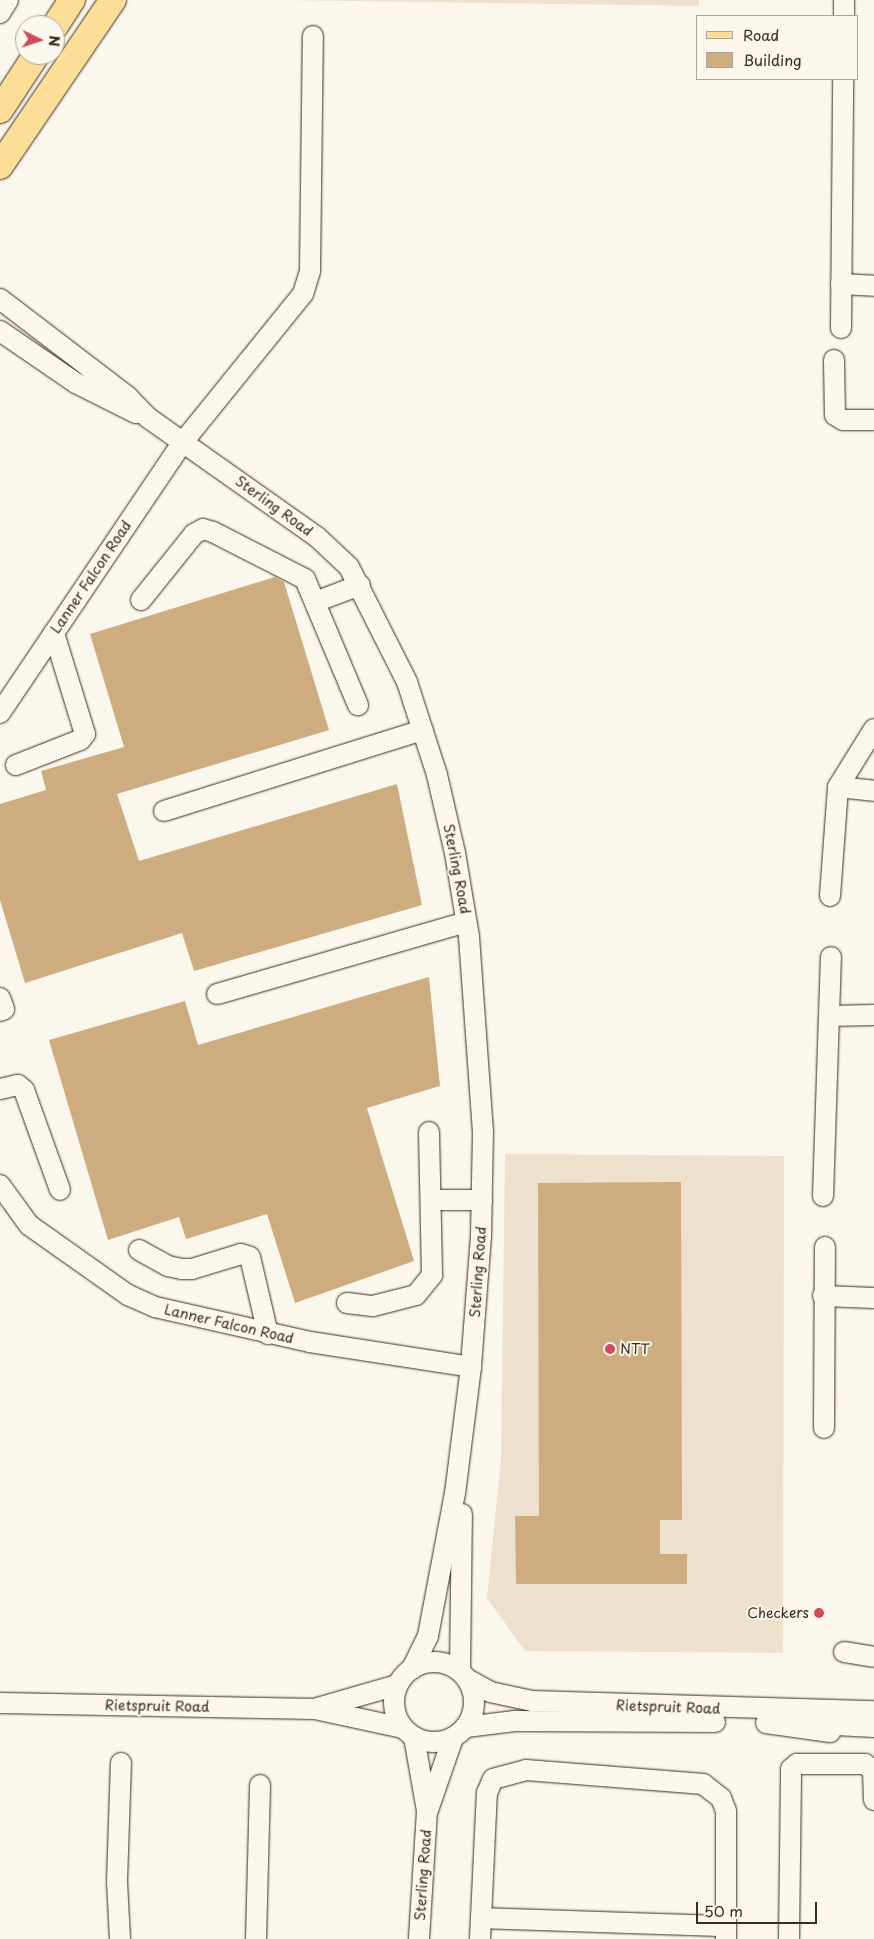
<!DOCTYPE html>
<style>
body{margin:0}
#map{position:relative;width:874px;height:1939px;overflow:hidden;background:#fbf7ec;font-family:"Playpen Sans",sans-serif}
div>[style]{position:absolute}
.built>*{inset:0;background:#ede0cc}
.building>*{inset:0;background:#cdac80}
.roads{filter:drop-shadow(0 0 1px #3b2a1e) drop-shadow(0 0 1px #3b2a1e)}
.minor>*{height:20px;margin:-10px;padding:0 10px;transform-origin:10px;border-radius:10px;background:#fbf7ec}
.minor>.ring{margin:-10px;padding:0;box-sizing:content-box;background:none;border:20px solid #fbf7ec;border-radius:50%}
.major>*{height:26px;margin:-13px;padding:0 13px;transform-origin:13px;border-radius:13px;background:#fcde96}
.dots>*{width:14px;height:14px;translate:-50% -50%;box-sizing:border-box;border:2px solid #fbf7ec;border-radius:50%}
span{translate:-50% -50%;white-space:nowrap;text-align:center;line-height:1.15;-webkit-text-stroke:4px #fbf7ec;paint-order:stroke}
.street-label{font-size:14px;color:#3b2a1e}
.poi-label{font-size:14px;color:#3b2a1e}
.left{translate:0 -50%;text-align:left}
.right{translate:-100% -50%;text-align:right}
.legend{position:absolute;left:696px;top:15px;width:162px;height:65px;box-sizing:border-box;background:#fbf7ec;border:1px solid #aea59a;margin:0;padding:6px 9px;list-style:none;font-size:15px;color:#3b2a1e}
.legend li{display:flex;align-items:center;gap:10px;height:25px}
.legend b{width:25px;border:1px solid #aea59a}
.north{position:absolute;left:15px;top:15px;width:50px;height:50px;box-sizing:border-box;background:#fbf7ec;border:1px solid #aea59a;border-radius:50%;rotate:94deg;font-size:14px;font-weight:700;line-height:20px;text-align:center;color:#3b2a1e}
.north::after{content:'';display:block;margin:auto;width:18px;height:22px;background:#d1495b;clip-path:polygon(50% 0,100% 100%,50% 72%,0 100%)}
.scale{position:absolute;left:696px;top:1902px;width:121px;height:22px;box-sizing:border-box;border:2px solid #3b2a1e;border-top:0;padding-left:6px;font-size:15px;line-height:18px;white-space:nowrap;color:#3b2a1e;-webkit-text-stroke:4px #fbf7ec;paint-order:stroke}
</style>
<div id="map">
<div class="built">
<div style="clip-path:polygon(284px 0,699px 0,699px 6px)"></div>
<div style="clip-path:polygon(505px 1154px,784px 1156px,783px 1653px,525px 1651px,487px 1598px,501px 1460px)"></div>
</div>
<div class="building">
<div style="clip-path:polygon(275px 577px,284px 582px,329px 730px,117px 794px,139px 861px,397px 784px,422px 905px,194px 971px,182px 933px,25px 983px,0 900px,0 804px,46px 790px,41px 771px,124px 747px,90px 634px)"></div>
<div style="clip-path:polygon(429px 977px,440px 1086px,367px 1108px,414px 1261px,295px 1303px,267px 1214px,186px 1239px,179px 1217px,108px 1240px,49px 1040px,185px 1001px,198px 1045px)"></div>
<div style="clip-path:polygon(681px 1182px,682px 1520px,660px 1520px,660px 1554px,687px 1554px,687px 1584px,516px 1584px,515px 1516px,539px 1516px,538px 1183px)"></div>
</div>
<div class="roads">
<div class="minor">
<div style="left:0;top:13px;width:15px;rotate:-58deg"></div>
<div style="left:844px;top:16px;width:16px;rotate:-90deg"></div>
<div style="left:841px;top:284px;width:33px;rotate:3deg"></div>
<div style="left:0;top:299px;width:161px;rotate:37.4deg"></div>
<div style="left:128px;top:397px;width:28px;rotate:46deg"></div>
<div style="left:147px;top:417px;width:207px;rotate:35.2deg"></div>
<div style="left:316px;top:536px;width:45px;rotate:43.2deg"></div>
<div style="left:349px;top:567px;width:129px;rotate:63.2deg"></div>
<div style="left:407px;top:682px;width:98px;rotate:72.1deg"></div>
<div style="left:437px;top:775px;width:80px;rotate:77deg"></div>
<div style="left:455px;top:853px;width:85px;rotate:80.5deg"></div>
<div style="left:469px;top:937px;width:195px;rotate:85.9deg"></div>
<div style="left:483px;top:1131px;width:105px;rotate:91.1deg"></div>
<div style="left:481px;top:1236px;width:131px;rotate:94.4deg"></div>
<div style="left:471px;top:1367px;width:127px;rotate:97.2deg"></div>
<div style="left:455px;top:1493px;width:146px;rotate:100.7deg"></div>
<div style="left:428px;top:1636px;width:37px;rotate:116deg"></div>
<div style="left:841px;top:328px;width:249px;rotate:-89.5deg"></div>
<div style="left:0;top:331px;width:92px;rotate:34.4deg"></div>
<div style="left:76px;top:383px;width:67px;rotate:26.6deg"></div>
<div style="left:834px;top:360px;width:55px;rotate:89deg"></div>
<div style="left:835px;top:415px;width:9px;rotate:32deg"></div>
<div style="left:843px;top:420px;width:31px"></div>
<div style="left:141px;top:600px;width:85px;rotate:-51.2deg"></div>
<div style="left:194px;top:534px;width:10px;rotate:-29deg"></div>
<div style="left:203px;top:529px;width:10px;rotate:17deg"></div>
<div style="left:213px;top:532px;width:103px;rotate:27.1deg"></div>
<div style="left:305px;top:579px;width:137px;rotate:67.2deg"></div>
<div style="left:315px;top:602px;width:48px;rotate:-20.7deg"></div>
<div style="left:0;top:713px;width:327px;rotate:-56deg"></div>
<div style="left:183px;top:442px;width:191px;rotate:-51deg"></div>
<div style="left:303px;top:294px;width:24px;rotate:-73deg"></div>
<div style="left:310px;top:271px;width:235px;rotate:-89.3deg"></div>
<div style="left:16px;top:765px;width:69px;rotate:-21.3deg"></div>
<div style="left:80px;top:740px;width:8px;rotate:-50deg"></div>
<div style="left:85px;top:734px;width:106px;rotate:-107.1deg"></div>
<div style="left:838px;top:787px;width:68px;rotate:-58.2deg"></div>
<div style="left:164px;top:811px;width:271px;rotate:-17.4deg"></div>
<div style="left:830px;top:896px;width:109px;rotate:-85.8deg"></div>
<div style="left:838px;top:787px;width:36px;rotate:6deg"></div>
<div style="left:217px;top:994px;width:259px;rotate:-16.1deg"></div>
<div style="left:0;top:998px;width:12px;rotate:70deg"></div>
<div style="left:4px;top:1009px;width:4px;rotate:153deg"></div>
<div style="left:829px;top:1016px;width:45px;rotate:-1.3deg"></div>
<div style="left:0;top:1089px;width:18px;rotate:-13deg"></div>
<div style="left:18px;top:1085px;width:8px;rotate:40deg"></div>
<div style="left:24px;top:1090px;width:106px;rotate:70.2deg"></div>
<div style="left:0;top:1185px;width:49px;rotate:54.1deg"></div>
<div style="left:29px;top:1225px;width:121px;rotate:35.3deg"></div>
<div style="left:128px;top:1295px;width:30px;rotate:24deg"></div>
<div style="left:155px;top:1307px;width:159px;rotate:12.7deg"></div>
<div style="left:310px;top:1342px;width:163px;rotate:8.8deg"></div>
<div style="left:823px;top:1196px;width:239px;rotate:-88.1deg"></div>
<div style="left:431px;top:1200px;width:51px"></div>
<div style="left:139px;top:1250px;width:33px;rotate:29deg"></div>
<div style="left:168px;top:1266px;width:14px;rotate:12deg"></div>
<div style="left:182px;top:1269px;width:10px"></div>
<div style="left:192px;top:1269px;width:51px;rotate:-17deg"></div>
<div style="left:241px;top:1254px;width:9px;rotate:18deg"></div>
<div style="left:250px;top:1257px;width:79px;rotate:76.8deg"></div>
<div style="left:823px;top:1296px;width:51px;rotate:2.2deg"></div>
<div style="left:347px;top:1303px;width:26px;rotate:7deg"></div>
<div style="left:373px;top:1306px;width:44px;rotate:-14.3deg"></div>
<div style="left:416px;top:1295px;width:26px;rotate:-51deg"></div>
<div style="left:432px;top:1275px;width:143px;rotate:-91.2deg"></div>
<div style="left:824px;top:1428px;width:181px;rotate:-89.7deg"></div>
<div style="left:844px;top:1652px;width:30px;rotate:9deg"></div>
<div class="ring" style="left:394px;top:1662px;width:60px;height:60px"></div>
<div style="left:460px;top:1671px;width:157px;rotate:-89.3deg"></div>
<div style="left:467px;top:1679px;width:26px;rotate:29deg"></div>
<div style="left:490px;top:1692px;width:43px;rotate:12.1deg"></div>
<div style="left:532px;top:1701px;width:342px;rotate:1.7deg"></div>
<div style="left:0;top:1703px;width:315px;rotate:1.1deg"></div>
<div style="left:315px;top:1709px;width:90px;rotate:12.2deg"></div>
<div style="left:317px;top:1708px;width:84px;rotate:-15.9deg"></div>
<div style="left:766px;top:1723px;width:65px;rotate:8deg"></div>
<div style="left:816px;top:1724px;width:58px;rotate:3deg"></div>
<div style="left:466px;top:1727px;width:49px;rotate:-7deg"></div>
<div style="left:515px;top:1721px;width:200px;rotate:0.3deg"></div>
<div style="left:414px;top:1737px;width:75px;rotate:80deg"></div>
<div style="left:427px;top:1811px;width:128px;rotate:93.6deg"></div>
<div style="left:428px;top:1810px;width:76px;rotate:-70.9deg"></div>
<div style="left:481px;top:1918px;width:244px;rotate:1.9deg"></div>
<div style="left:120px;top:1939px;width:57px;rotate:-93deg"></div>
<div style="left:117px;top:1882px;width:119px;rotate:-88.1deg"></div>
<div style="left:256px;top:1939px;width:154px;rotate:-88.5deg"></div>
<div style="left:480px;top:1939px;width:146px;rotate:-87.3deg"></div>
<div style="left:487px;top:1793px;width:15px;rotate:-67deg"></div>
<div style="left:493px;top:1779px;width:34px;rotate:-15deg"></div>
<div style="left:526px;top:1770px;width:178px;rotate:4.5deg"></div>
<div style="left:703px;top:1784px;width:23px;rotate:38deg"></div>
<div style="left:721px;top:1798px;width:14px;rotate:69deg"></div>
<div style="left:726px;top:1811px;width:128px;rotate:90deg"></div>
<div style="left:789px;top:1939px;width:170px;rotate:-89.3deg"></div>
<div style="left:791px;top:1769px;width:8px;rotate:-40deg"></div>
<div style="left:797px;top:1764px;width:68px"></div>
<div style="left:865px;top:1764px;width:11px;rotate:41deg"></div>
<div style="left:873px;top:1771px;width:29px;rotate:88deg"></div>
</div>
<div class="major">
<div style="left:55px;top:26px;width:31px;rotate:-57deg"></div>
<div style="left:0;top:110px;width:66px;rotate:-56.8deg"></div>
<div style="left:0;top:166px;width:201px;rotate:-55.8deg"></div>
</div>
</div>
<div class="dots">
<div style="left:610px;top:1349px;background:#d1495b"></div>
<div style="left:819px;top:1613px;background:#d1495b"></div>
</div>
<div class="street-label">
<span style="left:274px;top:506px;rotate:36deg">Sterling Road</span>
<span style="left:91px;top:577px;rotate:-56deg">Lanner Falcon Road</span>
<span style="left:457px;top:869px;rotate:79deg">Sterling Road</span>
<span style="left:478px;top:1272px;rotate:-86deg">Sterling Road</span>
<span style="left:229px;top:1324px;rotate:13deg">Lanner Falcon Road</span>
<span style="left:157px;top:1706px;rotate:1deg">Rietspruit Road</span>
<span style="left:668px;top:1707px;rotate:2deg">Rietspruit Road</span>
<span style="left:423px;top:1875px;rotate:-86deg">Sterling Road</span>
</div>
<div class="poi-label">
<span class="left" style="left:620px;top:1349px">NTT</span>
<span class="right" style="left:809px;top:1613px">Checkers</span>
</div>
<ul class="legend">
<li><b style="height:6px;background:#fcde96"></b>Road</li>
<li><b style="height:14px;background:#cdac80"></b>Building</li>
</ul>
<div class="north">N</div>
<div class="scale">50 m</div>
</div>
